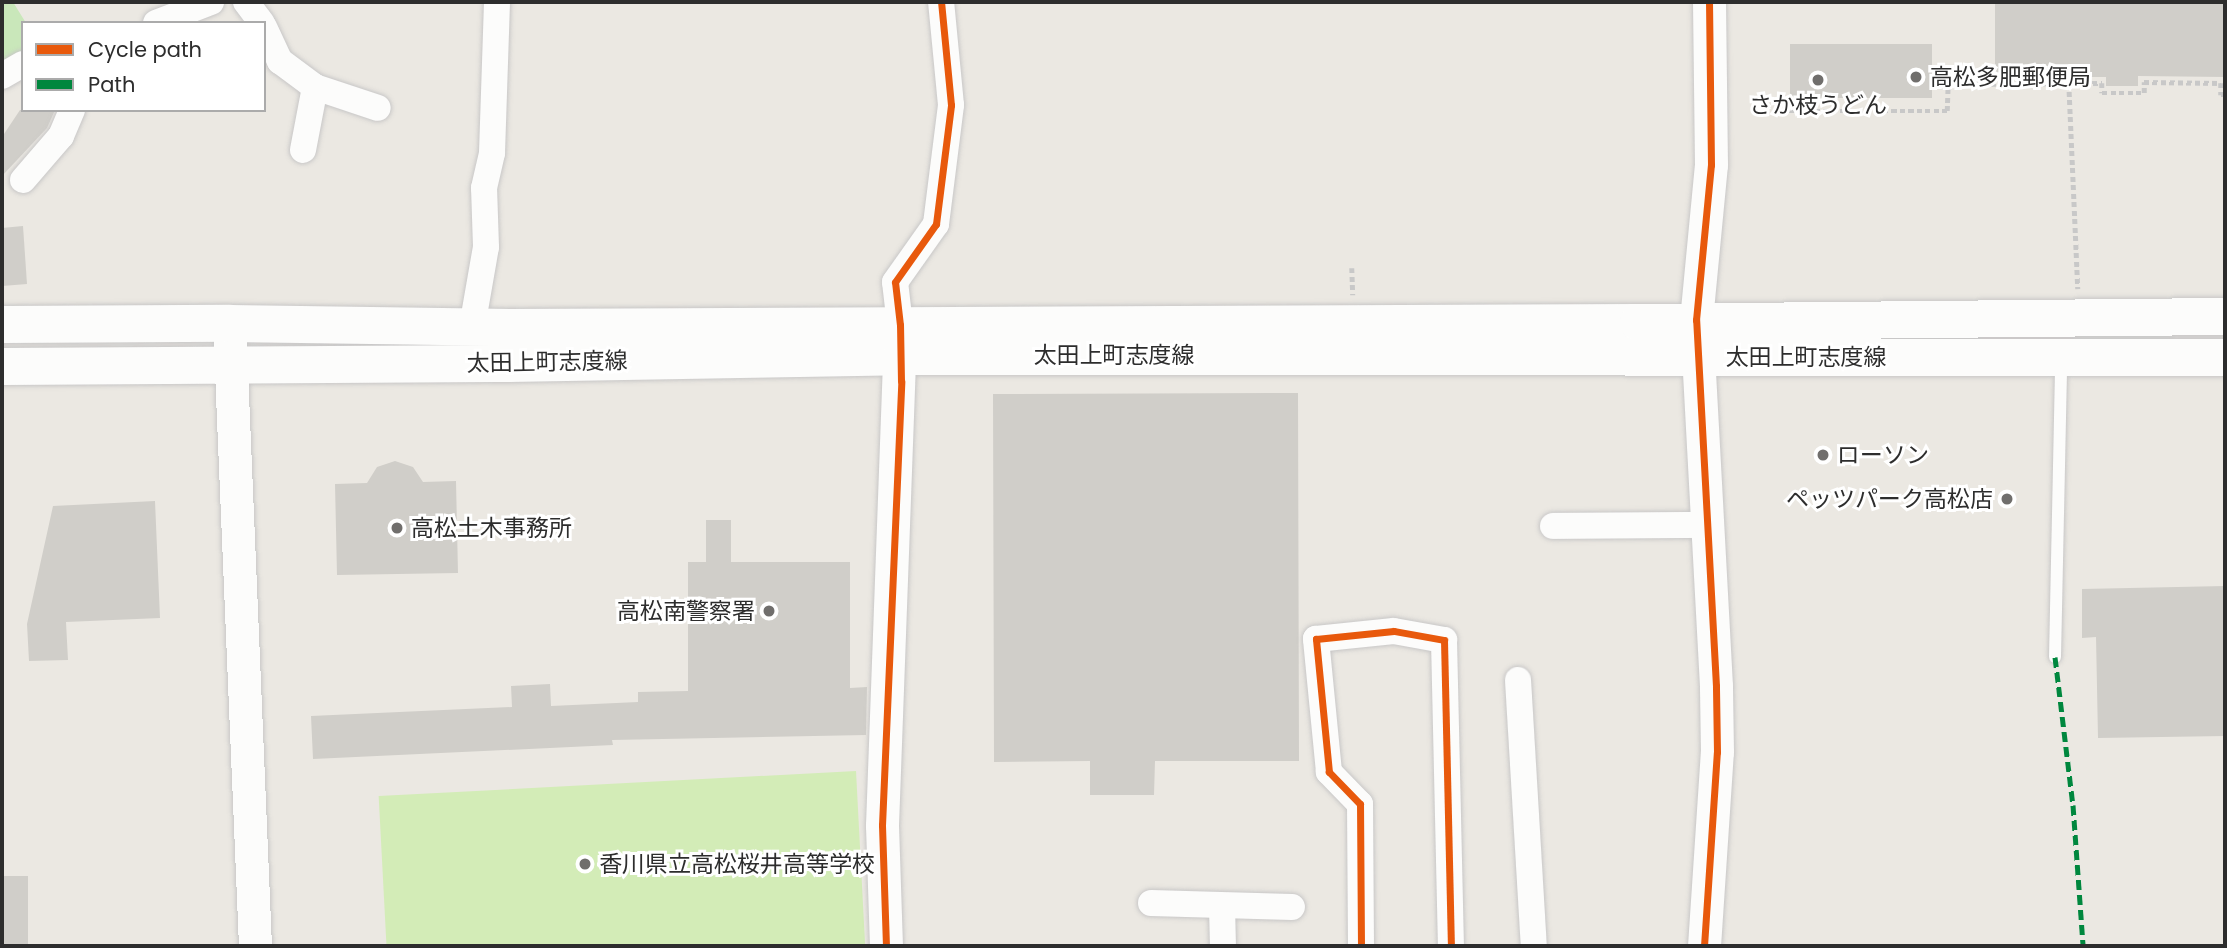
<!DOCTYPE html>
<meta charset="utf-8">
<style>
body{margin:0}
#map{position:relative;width:2227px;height:948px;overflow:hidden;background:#ebe8e2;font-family:Poppins,"Noto Sans JP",sans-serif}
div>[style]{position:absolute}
.green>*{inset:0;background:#c9e7ba}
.pitch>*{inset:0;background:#d3ecb7;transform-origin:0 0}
.building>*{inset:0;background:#d0cec9;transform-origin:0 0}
.path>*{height:4.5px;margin-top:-2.25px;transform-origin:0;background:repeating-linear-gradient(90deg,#c8c8c8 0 5px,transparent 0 8.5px)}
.roads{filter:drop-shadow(0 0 2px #c8c7c7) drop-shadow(0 0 2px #c8c7c7)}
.service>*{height:12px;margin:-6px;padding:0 6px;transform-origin:6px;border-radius:6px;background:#fcfcfb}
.minor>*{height:26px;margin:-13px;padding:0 13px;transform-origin:13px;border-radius:13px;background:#fcfcfb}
.tertiary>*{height:33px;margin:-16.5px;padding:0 16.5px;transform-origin:16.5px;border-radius:16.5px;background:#fcfcfb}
.secondary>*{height:37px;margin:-18.5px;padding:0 18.5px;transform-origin:18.5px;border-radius:18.5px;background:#fcfcfb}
.quiet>*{height:5px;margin-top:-2.5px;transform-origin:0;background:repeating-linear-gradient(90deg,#00873e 0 10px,transparent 0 15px)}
.cycleway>*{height:7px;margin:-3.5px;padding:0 3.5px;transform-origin:3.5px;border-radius:3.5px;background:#e8590c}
.dots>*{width:19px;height:19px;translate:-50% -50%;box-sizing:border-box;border:4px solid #fff;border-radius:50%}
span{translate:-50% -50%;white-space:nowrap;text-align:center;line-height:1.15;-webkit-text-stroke:6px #fff;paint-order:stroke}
.poi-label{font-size:23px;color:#2d2d2d}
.left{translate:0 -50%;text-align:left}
.right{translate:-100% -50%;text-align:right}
.street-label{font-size:23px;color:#2d2d2d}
.frame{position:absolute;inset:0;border:4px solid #2d2d2d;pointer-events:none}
.legend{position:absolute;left:21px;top:21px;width:245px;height:91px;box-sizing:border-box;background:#fff;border:2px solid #ababab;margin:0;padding:9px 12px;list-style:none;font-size:21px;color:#2d2d2d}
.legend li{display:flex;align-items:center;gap:14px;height:35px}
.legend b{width:35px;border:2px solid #ababab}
</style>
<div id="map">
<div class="green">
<div style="clip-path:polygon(2px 2px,13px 2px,26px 23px,23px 23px,23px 53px,2px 65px)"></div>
</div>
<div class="pitch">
<div style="left:856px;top:771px;width:175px;height:478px;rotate:87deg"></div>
</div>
<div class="building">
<div style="clip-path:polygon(1995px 2px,2225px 2px,2225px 77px,2138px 76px,2138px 86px,2106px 86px,2106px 77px,1995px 77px)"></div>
<div style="left:1790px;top:44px;width:142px;height:54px"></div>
<div style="clip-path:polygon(20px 110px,55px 110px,47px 128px,2px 176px,2px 137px)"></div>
<div style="clip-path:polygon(23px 226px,27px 284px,2px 286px,2px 228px)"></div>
<div style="clip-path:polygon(1298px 393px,1299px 761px,1155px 761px,1154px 795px,1090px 795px,1090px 761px,994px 762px,993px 394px)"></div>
<div style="clip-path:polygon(395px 461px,413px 467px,423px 482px,456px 481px,458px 573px,337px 575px,335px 484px,367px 483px,377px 467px)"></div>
<div style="clip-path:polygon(155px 501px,160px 618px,66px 622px,68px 660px,29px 661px,27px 624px,53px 506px)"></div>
<div style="clip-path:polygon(706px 520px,731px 520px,731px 562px,850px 562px,850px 688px,867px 687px,866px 735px,612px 740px,613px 745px,313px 759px,311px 716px,512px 707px,511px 686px,550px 684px,551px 706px,638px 702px,638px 692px,688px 691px,688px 562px,706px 562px)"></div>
<div style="clip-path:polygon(2225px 586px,2225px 736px,2098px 738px,2096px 637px,2082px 638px,2082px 589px)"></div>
<div style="left:2px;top:876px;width:26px;height:70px"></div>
</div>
<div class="path">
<div style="left:2069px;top:83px;width:206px;rotate:87.5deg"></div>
<div style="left:1781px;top:111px;width:166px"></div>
<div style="left:1947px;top:111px;width:27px;rotate:-88deg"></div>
<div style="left:1948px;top:84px;width:154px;rotate:-0.4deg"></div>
<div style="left:2102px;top:83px;width:10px;rotate:90deg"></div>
<div style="left:2102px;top:93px;width:42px"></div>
<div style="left:2144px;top:93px;width:11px;rotate:-90deg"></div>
<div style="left:2144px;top:82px;width:77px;rotate:0.7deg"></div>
<div style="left:2221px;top:83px;width:12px;rotate:90deg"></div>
<div style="left:2221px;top:95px;width:4px"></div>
<div style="left:1352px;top:268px;width:27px;rotate:88deg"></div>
</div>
<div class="roads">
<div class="service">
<div style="left:2055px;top:657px;width:297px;rotate:-88.8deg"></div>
</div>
<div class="minor">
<div style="left:246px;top:2px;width:26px;rotate:53deg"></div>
<div style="left:156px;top:23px;width:59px;rotate:-20.9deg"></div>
<div style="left:264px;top:27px;width:38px;rotate:65deg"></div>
<div style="left:280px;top:61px;width:44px;rotate:36.6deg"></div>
<div style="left:315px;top:87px;width:64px;rotate:100.8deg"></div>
<div style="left:2px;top:76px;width:24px;rotate:-30deg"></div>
<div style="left:315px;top:87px;width:66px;rotate:18.4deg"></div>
<div style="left:23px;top:180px;width:58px;rotate:-49.2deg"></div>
<div style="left:61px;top:136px;width:28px;rotate:-67deg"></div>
<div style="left:900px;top:325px;width:43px;rotate:-96.6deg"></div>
<div style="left:895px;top:282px;width:71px;rotate:-54.7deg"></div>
<div style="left:936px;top:224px;width:120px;rotate:-82.8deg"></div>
<div style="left:951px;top:105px;width:103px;rotate:-95.5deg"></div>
<div style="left:472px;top:327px;width:81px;rotate:-80.1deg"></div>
<div style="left:486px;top:247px;width:59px;rotate:-91.9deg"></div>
<div style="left:484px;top:188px;width:36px;rotate:-77deg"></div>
<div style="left:492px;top:153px;width:151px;rotate:-88.1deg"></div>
<div style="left:1553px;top:526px;width:155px;rotate:-0.4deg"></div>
<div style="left:1518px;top:680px;width:266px;rotate:86.6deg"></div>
<div style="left:1151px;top:903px;width:141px;rotate:1.6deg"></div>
<div style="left:1222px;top:906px;width:40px;rotate:88.6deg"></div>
<div style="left:1361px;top:946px;width:142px;rotate:-90.4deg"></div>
<div style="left:1360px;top:804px;width:45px;rotate:-134.1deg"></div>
<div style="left:1329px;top:772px;width:134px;rotate:-95.6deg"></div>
<div style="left:1316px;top:639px;width:78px;rotate:-5.9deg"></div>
<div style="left:1394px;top:631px;width:51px;rotate:10.2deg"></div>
<div style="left:1444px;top:640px;width:306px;rotate:88.7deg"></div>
</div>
<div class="tertiary">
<div style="left:229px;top:323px;width:624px;rotate:87.61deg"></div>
<div style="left:886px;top:946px;width:121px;rotate:-91.9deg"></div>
<div style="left:882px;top:825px;width:495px;rotate:-87.9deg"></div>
<div style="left:1704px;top:946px;width:194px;rotate:-86.2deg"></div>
<div style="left:1717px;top:752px;width:66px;rotate:-90.9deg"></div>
<div style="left:1716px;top:686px;width:367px;rotate:-93.1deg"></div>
<div style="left:1696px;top:320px;width:156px;rotate:-84.5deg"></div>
<div style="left:1711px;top:165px;width:163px;rotate:-90.7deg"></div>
</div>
<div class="secondary">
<div style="left:2px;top:324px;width:227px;rotate:-0.3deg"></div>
<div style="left:229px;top:323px;width:280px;rotate:0.8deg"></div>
<div style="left:509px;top:327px;width:1129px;rotate:-0.25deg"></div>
<div style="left:1638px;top:322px;width:587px;rotate:-0.59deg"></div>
<div style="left:2px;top:366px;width:506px;rotate:-0.34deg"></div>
<div style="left:508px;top:363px;width:392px;rotate:-1deg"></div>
<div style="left:900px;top:356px;width:1325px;rotate:0.04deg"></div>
</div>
</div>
<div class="quiet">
<div style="left:2055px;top:657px;width:149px;rotate:83.1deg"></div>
<div style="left:2073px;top:805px;width:141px;rotate:85.9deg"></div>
</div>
<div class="cycleway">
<div style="left:886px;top:946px;width:121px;rotate:-91.9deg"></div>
<div style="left:882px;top:825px;width:444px;rotate:-87.5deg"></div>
<div style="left:901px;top:381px;width:56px;rotate:-91deg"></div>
<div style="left:900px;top:325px;width:43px;rotate:-96.6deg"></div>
<div style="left:895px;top:282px;width:71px;rotate:-54.7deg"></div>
<div style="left:936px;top:224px;width:120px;rotate:-82.8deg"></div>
<div style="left:951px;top:105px;width:103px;rotate:-95.5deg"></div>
<div style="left:1361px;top:946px;width:142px;rotate:-90.4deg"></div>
<div style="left:1360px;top:804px;width:45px;rotate:-134.1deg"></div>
<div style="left:1329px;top:772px;width:134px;rotate:-95.6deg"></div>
<div style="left:1316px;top:639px;width:78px;rotate:-5.9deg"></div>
<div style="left:1394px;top:631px;width:51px;rotate:10.2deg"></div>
<div style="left:1444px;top:640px;width:306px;rotate:88.7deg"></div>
<div style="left:1704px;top:946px;width:194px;rotate:-86.2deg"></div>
<div style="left:1717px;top:752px;width:66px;rotate:-90.9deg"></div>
<div style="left:1716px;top:686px;width:367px;rotate:-93.1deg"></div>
<div style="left:1696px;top:320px;width:156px;rotate:-84.5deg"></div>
<div style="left:1711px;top:165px;width:163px;rotate:-90.7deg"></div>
</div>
<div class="dots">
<div style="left:1916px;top:77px;background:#706e6c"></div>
<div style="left:1818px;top:80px;background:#706e6c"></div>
<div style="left:1823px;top:455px;background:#706e6c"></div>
<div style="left:2007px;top:499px;background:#706e6c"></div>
<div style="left:397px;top:528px;background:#706e6c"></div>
<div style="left:769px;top:611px;background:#706e6c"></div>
<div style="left:585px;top:864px;background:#706e6c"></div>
</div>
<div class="poi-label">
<span class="left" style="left:1930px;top:77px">高松多肥郵便局</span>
<span style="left:1818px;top:105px">さか枝うどん</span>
<span class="left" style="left:1837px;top:455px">ローソン</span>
<span class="right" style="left:1993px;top:499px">ペッツパーク高松店</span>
<span class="left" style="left:411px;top:528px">高松土木事務所</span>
<span class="right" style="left:755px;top:611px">高松南警察署</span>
<span class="left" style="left:599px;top:864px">香川県立高松桜井高等学校</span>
</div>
<div class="street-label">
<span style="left:1114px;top:355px">太田上町志度線</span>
<span style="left:1806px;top:357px">太田上町志度線</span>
<span style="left:547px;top:362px;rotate:-1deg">太田上町志度線</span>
</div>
<div class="frame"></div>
<ul class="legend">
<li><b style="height:9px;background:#e8590c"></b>Cycle path</li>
<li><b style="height:9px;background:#00873e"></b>Path</li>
</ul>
</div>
